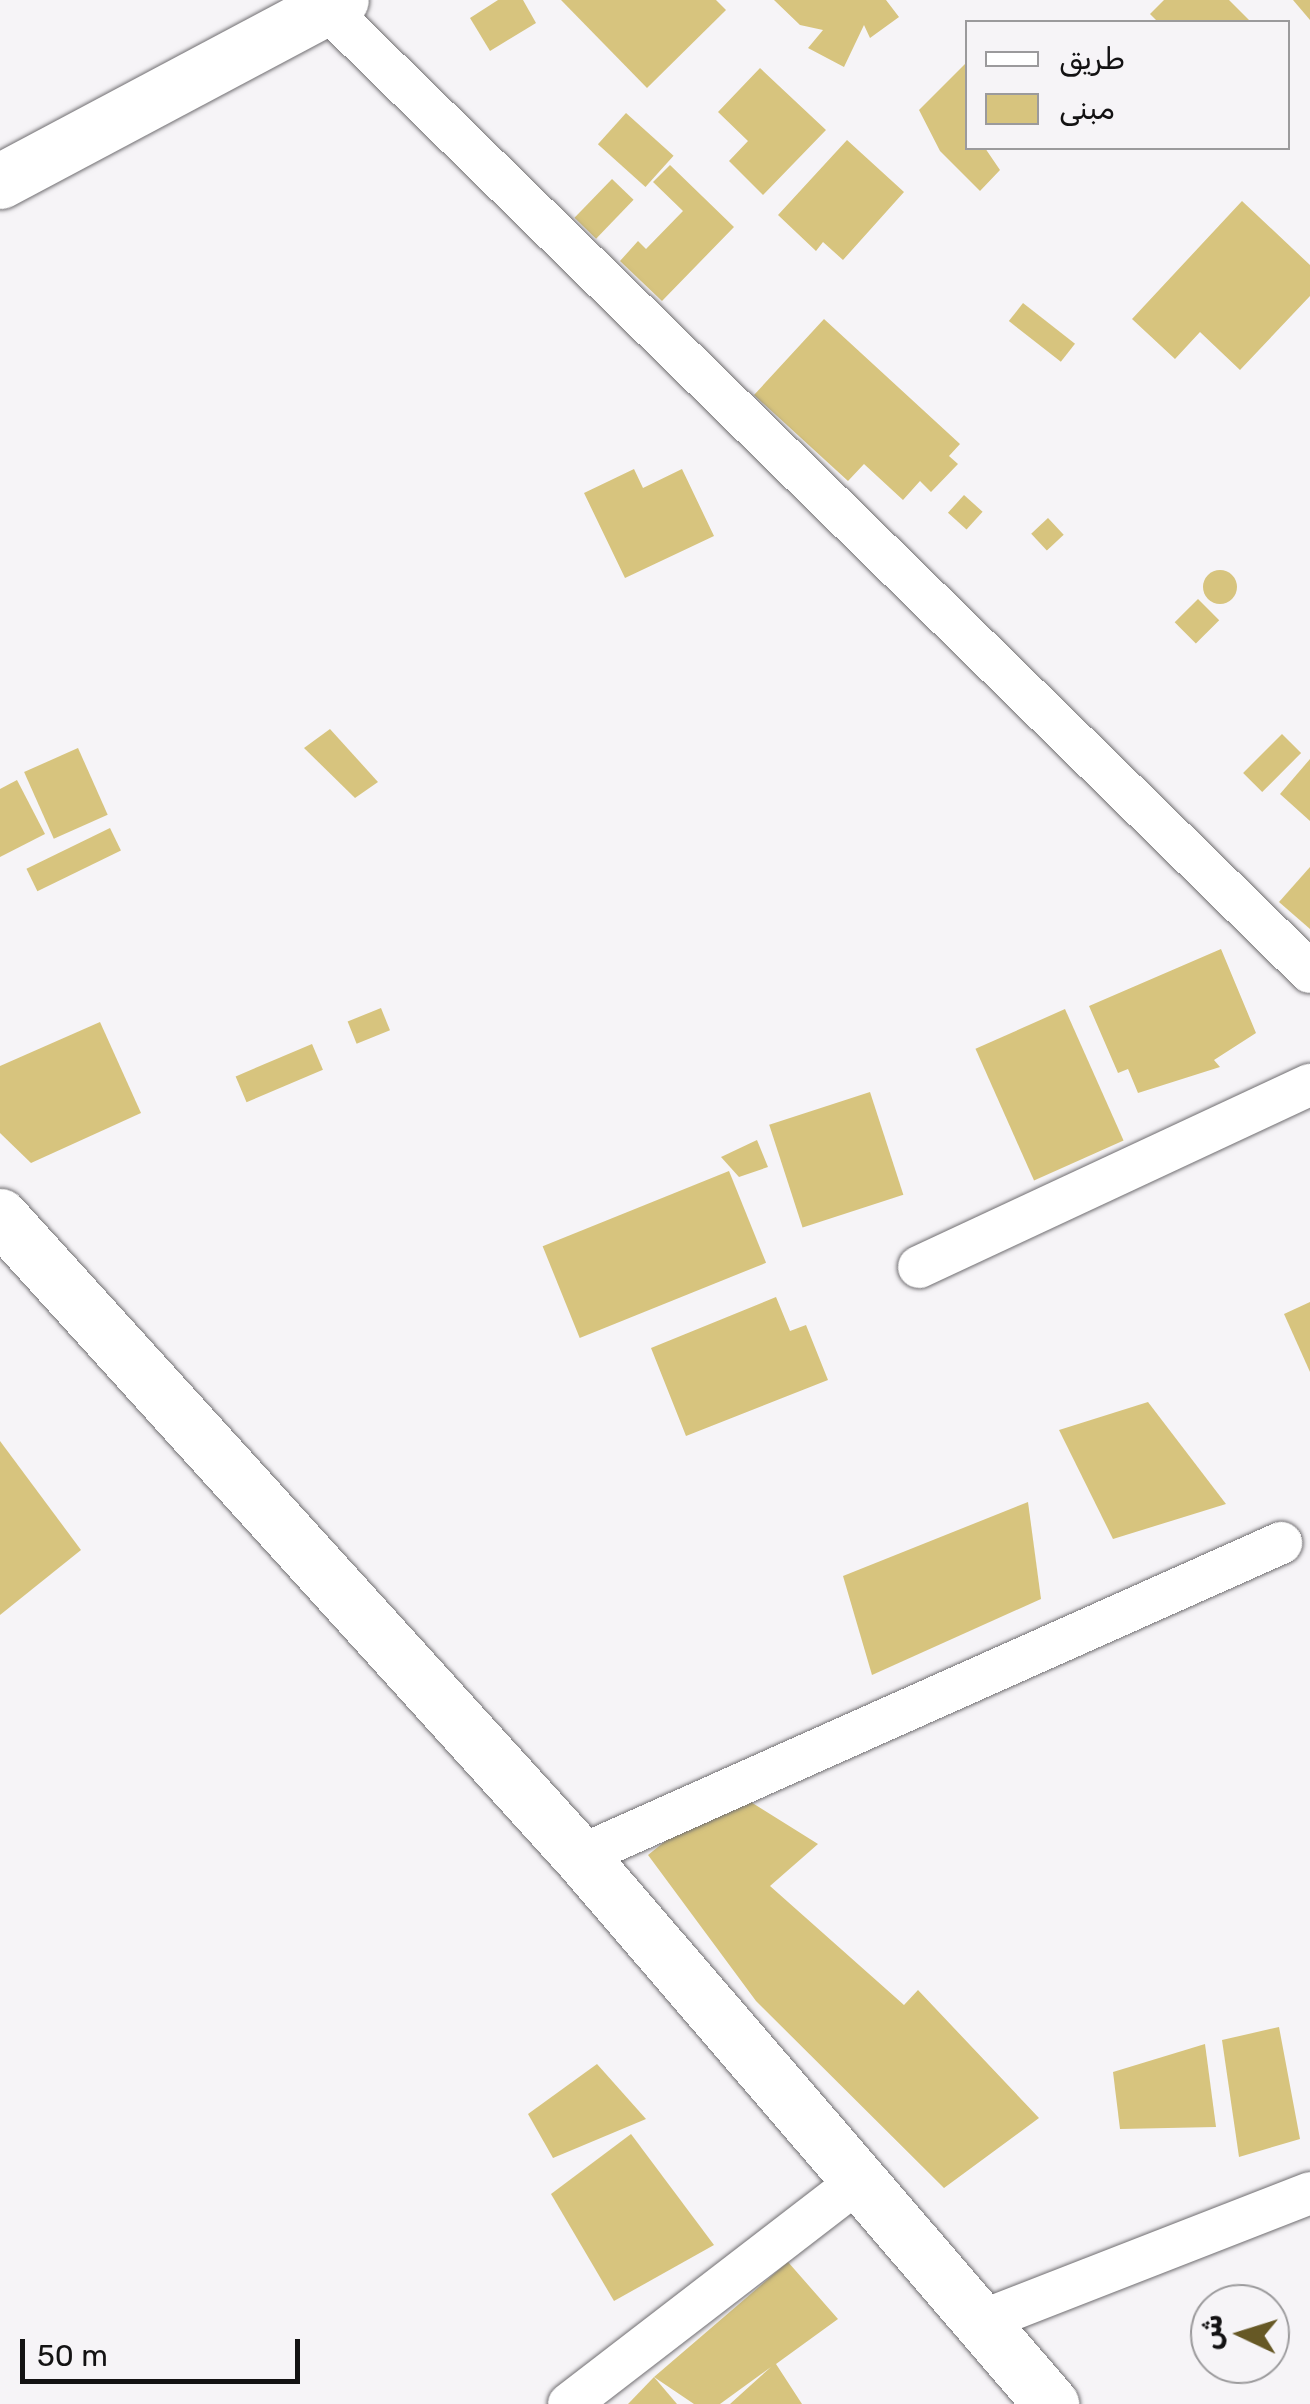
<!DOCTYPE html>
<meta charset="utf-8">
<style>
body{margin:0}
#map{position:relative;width:1310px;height:2404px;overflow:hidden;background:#f6f4f7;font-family:Rubik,"Noto Naskh Arabic",sans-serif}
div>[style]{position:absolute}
.building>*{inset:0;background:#d7c47e;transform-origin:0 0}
.round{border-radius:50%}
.roads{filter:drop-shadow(0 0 2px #706e71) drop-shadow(0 0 2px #706e71)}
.minor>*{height:42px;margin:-21px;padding:0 21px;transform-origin:21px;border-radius:21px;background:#fff}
.secondary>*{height:55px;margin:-27.5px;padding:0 27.5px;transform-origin:27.5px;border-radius:27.5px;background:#fff}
span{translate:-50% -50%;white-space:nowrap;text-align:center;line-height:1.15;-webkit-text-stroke:8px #f6f4f7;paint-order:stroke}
.legend{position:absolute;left:965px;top:20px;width:325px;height:130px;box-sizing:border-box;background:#f6f4f7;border:2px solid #9b9a9c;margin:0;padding:12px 18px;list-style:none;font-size:30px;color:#131213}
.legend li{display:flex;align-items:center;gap:20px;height:50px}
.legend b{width:50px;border:2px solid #9b9a9c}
.north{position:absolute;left:1190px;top:2284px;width:100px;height:100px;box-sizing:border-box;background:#f6f4f7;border:2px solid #9b9a9c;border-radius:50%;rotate:274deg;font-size:28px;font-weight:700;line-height:40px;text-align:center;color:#131213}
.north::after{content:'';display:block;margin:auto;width:35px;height:45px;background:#665825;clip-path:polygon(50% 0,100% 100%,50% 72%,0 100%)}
.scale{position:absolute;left:20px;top:2339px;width:280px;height:45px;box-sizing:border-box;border:5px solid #131213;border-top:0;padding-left:12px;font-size:30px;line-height:35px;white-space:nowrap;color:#131213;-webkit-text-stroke:8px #f6f4f7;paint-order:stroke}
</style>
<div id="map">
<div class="building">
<div style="clip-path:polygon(498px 0,523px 0,536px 23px,490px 51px,470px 18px)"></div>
<div style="clip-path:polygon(561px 0,716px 0,726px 10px,647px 88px)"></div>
<div style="clip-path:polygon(774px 0,886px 0,899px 17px,870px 38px,864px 25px,844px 67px,808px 48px,823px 30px,800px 25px)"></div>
<div style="clip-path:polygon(1164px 0,1229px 0,1251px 22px,1158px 22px,1150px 14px)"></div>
<div style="clip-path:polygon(1293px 0,1310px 0,1310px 20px)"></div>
<div style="clip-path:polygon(968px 61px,968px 148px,985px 148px,1000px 170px,980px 191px,940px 151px,919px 110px)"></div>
<div style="clip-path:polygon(760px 68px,826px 130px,763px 195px,729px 161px,748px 141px,718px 112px)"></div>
<div style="left:626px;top:113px;width:64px;height:42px;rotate:42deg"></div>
<div style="clip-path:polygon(847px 140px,904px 192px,843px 260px,823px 242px,816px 251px,778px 215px)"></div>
<div style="clip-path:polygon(670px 165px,734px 227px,662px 301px,620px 261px,638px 241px,646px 249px,683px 211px,653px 182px)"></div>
<div style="left:612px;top:179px;width:30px;height:54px;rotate:44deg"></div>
<div style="clip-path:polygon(1242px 201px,1310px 265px,1310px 296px,1240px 370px,1200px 332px,1175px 359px,1132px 319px)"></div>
<div style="left:1023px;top:303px;width:66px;height:23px;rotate:38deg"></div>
<div style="clip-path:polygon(824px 319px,960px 444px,949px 456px,958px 464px,931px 492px,920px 481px,903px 500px,864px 464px,848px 481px,754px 395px)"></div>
<div style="clip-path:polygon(634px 469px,643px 488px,682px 469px,714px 536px,625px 578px,584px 493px)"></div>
<div style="left:964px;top:495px;width:25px;height:24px;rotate:42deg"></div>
<div style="left:1048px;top:518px;width:23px;height:23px;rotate:47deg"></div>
<div class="round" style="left:1203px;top:570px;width:34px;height:34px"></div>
<div style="left:1198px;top:599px;width:30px;height:33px;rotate:45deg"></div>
<div style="clip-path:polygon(330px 729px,378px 782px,355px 798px,304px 748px)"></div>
<div style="left:1282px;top:734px;width:27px;height:55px;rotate:45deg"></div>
<div style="left:78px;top:748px;width:73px;height:59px;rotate:66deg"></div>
<div style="clip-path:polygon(1310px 759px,1310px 821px,1280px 794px)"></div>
<div style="clip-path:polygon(17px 780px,45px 834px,0 857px,0 789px)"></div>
<div style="left:110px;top:828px;width:25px;height:93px;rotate:64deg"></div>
<div style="clip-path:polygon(1310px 867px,1310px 929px,1279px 902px)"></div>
<div style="clip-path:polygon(1221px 949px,1256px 1033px,1214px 1060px,1220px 1067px,1138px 1093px,1128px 1069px,1118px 1073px,1089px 1006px)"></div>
<div style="left:381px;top:1008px;width:24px;height:36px;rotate:68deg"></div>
<div style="left:1065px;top:1009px;width:144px;height:98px;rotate:66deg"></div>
<div style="clip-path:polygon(100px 1022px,141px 1113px,31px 1163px,0 1133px,0 1066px)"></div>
<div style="left:312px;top:1044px;width:28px;height:83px;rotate:67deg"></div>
<div style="left:870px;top:1092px;width:108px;height:106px;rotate:72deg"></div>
<div style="clip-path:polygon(757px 1140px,768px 1167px,739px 1177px,721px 1157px)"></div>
<div style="left:729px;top:1171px;width:99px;height:201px;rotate:68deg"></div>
<div style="clip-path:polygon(776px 1297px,790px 1331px,806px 1325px,828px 1380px,686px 1436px,651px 1348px)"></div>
<div style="clip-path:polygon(1310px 1302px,1310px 1372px,1284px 1314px)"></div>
<div style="clip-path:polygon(1148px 1402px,1226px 1504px,1113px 1539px,1059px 1430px)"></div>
<div style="clip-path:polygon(0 1441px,81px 1550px,0 1615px)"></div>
<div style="clip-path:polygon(1028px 1502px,1041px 1599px,872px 1675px,843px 1576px)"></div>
<div style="clip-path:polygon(730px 1789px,818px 1844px,770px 1886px,904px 2005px,918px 1990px,1039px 2118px,944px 2188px,756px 2001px,648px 1855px)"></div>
<div style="clip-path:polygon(1279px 2027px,1300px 2139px,1239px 2157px,1222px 2040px)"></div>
<div style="clip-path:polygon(1205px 2044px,1216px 2127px,1120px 2129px,1113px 2072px)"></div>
<div style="clip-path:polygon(597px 2064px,646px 2119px,553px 2158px,528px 2114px)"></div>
<div style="clip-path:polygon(631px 2134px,714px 2245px,614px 2301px,551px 2194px)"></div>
<div style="clip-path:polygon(788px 2262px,838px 2319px,776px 2364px,802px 2404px,730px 2404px,771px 2367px,720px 2404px,694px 2404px,654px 2377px)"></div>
<div style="clip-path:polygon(654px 2377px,677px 2404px,628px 2404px)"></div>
</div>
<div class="roads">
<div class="minor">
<div style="left:325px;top:7px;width:1379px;rotate:44.41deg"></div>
<div style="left:919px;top:1267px;width:431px;rotate:-25deg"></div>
<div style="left:580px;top:1856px;width:768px;rotate:-24.06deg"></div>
<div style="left:982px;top:2321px;width:352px;rotate:-21.3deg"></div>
<div style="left:569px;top:2404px;width:367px;rotate:-37.6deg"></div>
</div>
<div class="secondary">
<div style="left:0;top:181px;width:386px;rotate:-28deg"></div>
<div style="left:0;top:1216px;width:864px;rotate:47.82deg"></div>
<div style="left:580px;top:1856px;width:723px;rotate:49.32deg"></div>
</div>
</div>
<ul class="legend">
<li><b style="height:12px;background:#fff"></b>طريق</li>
<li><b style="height:28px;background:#d7c47e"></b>مبنى</li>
</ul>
<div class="north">ش</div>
<div class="scale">50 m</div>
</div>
